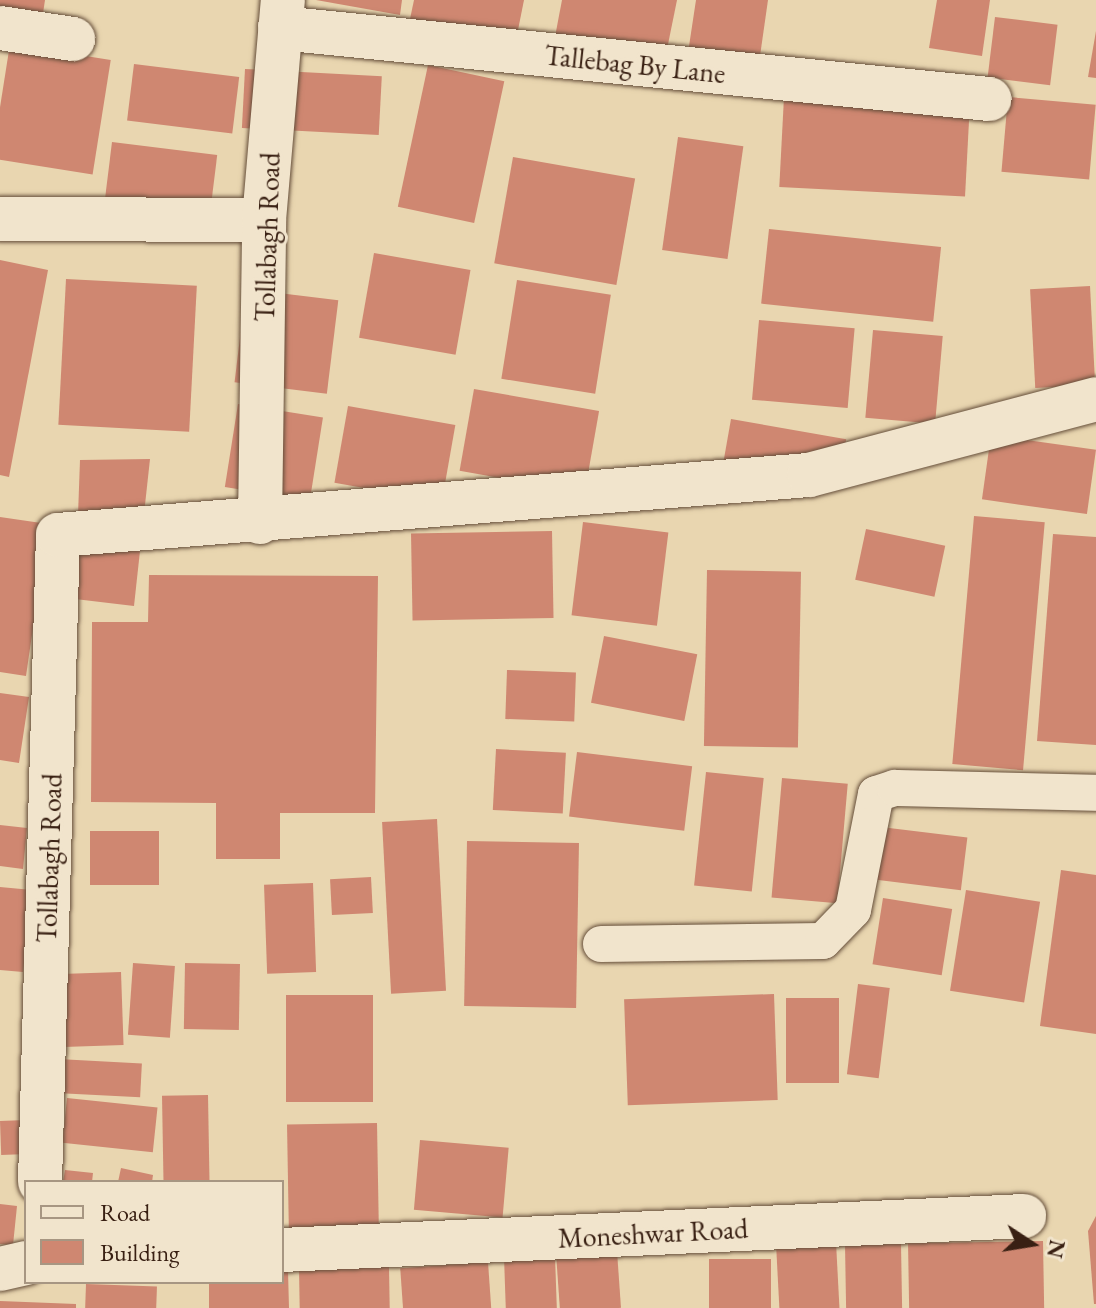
<!DOCTYPE html>
<style>
body{margin:0}
#map{position:relative;width:1096px;height:1308px;overflow:hidden;background:#e9d6b0;font-family:"EB Garamond",serif}
div>[style]{position:absolute}
.building>*{inset:0;background:#cf8771;transform-origin:0 0}
.roads{filter:drop-shadow(0 0 2px #654e3a) drop-shadow(0 0 2px #654e3a)}
.service>*{height:36px;margin:-18px;padding:0 18px;transform-origin:18px;border-radius:18px;background:#f1e4cc}
.minor>*{height:44px;margin:-22px;padding:0 22px;transform-origin:22px;border-radius:22px;background:#f1e4cc}
span{translate:-50% -50%;white-space:nowrap;text-align:center;line-height:1.15;-webkit-text-stroke:6px #f1e4cc;paint-order:stroke}
.street-label{font-size:28px;color:#392013}
.legend{position:absolute;left:24px;top:1180px;width:260px;height:104px;box-sizing:border-box;background:#f1e4cc;border:2px solid #a79682;margin:0;padding:10px 14px;list-style:none;font-size:24px;color:#392013}
.legend li{display:flex;align-items:center;gap:16px;height:40px}
.legend b{width:40px;border:2px solid #a79682}
.north{position:absolute;left:992px;top:1204px;width:80px;height:80px;-webkit-text-stroke:6px #f1e4cc;paint-order:stroke;rotate:102deg;font-size:22px;font-weight:700;line-height:32px;text-align:center;color:#392013}
.north::after{content:'';display:block;margin:auto;width:28px;height:36px;background:#392013;clip-path:polygon(50% 0,100% 100%,50% 72%,0 100%)}
</style>
<div id="map">
<div class="building">
<div style="clip-path:polygon(0 0,45px 0,42px 20px,0 14px)"></div>
<div style="clip-path:polygon(316px 0,402px 0,400px 15px)"></div>
<div style="clip-path:polygon(414px 0,524px 0,512px 60px,406px 38px)"></div>
<div style="clip-path:polygon(562px 0,677px 0,664px 64px,554px 42px)"></div>
<div style="clip-path:polygon(696px 0,768px 0,757px 77px,686px 66px)"></div>
<div style="clip-path:polygon(937px 0,990px 0,982px 56px,929px 48px)"></div>
<div style="left:995px;top:17px;width:63px;height:61px;rotate:7deg"></div>
<div style="clip-path:polygon(1096px 31px,1096px 78px,1088px 77px)"></div>
<div style="left:10px;top:44px;width:102px;height:116px;rotate:9deg"></div>
<div style="left:134px;top:64px;width:106px;height:57px;rotate:7deg"></div>
<div style="left:428px;top:65px;width:78px;height:145px;rotate:12deg"></div>
<div style="left:245px;top:69px;width:137px;height:59px;rotate:3deg"></div>
<div style="left:784px;top:97px;width:186px;height:90px;rotate:3deg"></div>
<div style="left:1008px;top:97px;width:88px;height:75px;rotate:5deg"></div>
<div style="left:678px;top:137px;width:66px;height:114px;rotate:8deg"></div>
<div style="left:112px;top:142px;width:106px;height:58px;rotate:7deg"></div>
<div style="left:513px;top:157px;width:124px;height:108px;rotate:10deg"></div>
<div style="left:769px;top:229px;width:173px;height:75px;rotate:6deg"></div>
<div style="left:374px;top:253px;width:98px;height:86px;rotate:10deg"></div>
<div style="clip-path:polygon(0 260px,48px 270px,9px 477px,0 475px)"></div>
<div style="left:66px;top:279px;width:131px;height:146px;rotate:3deg"></div>
<div style="left:517px;top:280px;width:95px;height:100px;rotate:9deg"></div>
<div style="left:1090px;top:286px;width:99px;height:60px;rotate:87deg"></div>
<div style="left:246px;top:289px;width:93px;height:94px;rotate:7deg"></div>
<div style="left:759px;top:320px;width:96px;height:80px;rotate:5deg"></div>
<div style="left:873px;top:330px;width:70px;height:88px;rotate:5deg"></div>
<div style="left:474px;top:389px;width:127px;height:83px;rotate:10deg"></div>
<div style="left:238px;top:404px;width:86px;height:84px;rotate:9deg"></div>
<div style="left:348px;top:406px;width:109px;height:78px;rotate:10deg"></div>
<div style="left:731px;top:419px;width:117px;height:52px;rotate:10deg"></div>
<div style="left:991px;top:435px;width:106px;height:65px;rotate:8deg"></div>
<div style="clip-path:polygon(150px 459px,134px 606px,75px 599px,80px 460px)"></div>
<div style="left:974px;top:516px;width:71px;height:249px;rotate:5deg"></div>
<div style="clip-path:polygon(0 517px,48px 524px,26px 676px,0 672px)"></div>
<div style="left:583px;top:522px;width:86px;height:94px;rotate:7deg"></div>
<div style="left:866px;top:529px;width:81px;height:52px;rotate:12deg"></div>
<div style="left:552px;top:531px;width:87px;height:141px;rotate:89deg"></div>
<div style="clip-path:polygon(1053px 534px,1096px 537px,1096px 745px,1037px 741px)"></div>
<div style="left:707px;top:570px;width:94px;height:176px;rotate:1deg"></div>
<div style="clip-path:polygon(149px 575px,378px 576px,375px 813px,280px 813px,280px 859px,216px 859px,216px 803px,91px 802px,92px 622px,148px 622px)"></div>
<div style="left:604px;top:636px;width:95px;height:68px;rotate:11deg"></div>
<div style="left:507px;top:670px;width:69px;height:49px;rotate:2deg"></div>
<div style="clip-path:polygon(0 693px,29px 697px,19px 763px,0 760px)"></div>
<div style="left:496px;top:749px;width:70px;height:61px;rotate:3deg"></div>
<div style="left:577px;top:752px;width:116px;height:65px;rotate:7deg"></div>
<div style="left:706px;top:772px;width:58px;height:114px;rotate:6deg"></div>
<div style="left:782px;top:778px;width:66px;height:120px;rotate:5deg"></div>
<div style="left:437px;top:819px;width:172px;height:55px;rotate:87deg"></div>
<div style="clip-path:polygon(0 825px,27px 828px,23px 869px,0 866px)"></div>
<div style="left:881px;top:827px;width:87px;height:53px;rotate:7deg"></div>
<div style="left:90px;top:831px;width:69px;height:54px"></div>
<div style="left:467px;top:841px;width:112px;height:165px;rotate:1deg"></div>
<div style="clip-path:polygon(1061px 870px,1096px 875px,1096px 1034px,1040px 1026px)"></div>
<div style="left:371px;top:877px;width:36px;height:41px;rotate:87deg"></div>
<div style="left:313px;top:883px;width:89px;height:49px;rotate:88deg"></div>
<div style="clip-path:polygon(0 887px,32px 890px,23px 972px,0 970px)"></div>
<div style="left:966px;top:890px;width:75px;height:102px;rotate:9deg"></div>
<div style="left:883px;top:898px;width:70px;height:67px;rotate:9deg"></div>
<div style="left:133px;top:963px;width:42px;height:72px;rotate:4deg"></div>
<div style="left:185px;top:963px;width:55px;height:66px;rotate:1deg"></div>
<div style="left:121px;top:972px;width:73px;height:60px;rotate:88deg"></div>
<div style="left:858px;top:984px;width:32px;height:91px;rotate:7deg"></div>
<div style="left:774px;top:994px;width:106px;height:150px;rotate:88deg"></div>
<div style="left:373px;top:995px;width:107px;height:87px;rotate:90deg"></div>
<div style="left:786px;top:998px;width:53px;height:85px"></div>
<div style="left:58px;top:1059px;width:84px;height:34px;rotate:3deg"></div>
<div style="left:208px;top:1095px;width:87px;height:46px;rotate:89deg"></div>
<div style="left:67px;top:1098px;width:91px;height:45px;rotate:6deg"></div>
<div style="left:26px;top:1120px;width:34px;height:26px;rotate:88deg"></div>
<div style="left:377px;top:1123px;width:104px;height:90px;rotate:89deg"></div>
<div style="left:420px;top:1140px;width:89px;height:70px;rotate:5deg"></div>
<div style="clip-path:polygon(121px 1168px,153px 1175px,152px 1182px,118px 1182px)"></div>
<div style="clip-path:polygon(65px 1170px,93px 1173px,92px 1182px,63px 1182px)"></div>
<div style="clip-path:polygon(0 1204px,17px 1206px,13px 1245px,0 1244px)"></div>
<div style="clip-path:polygon(1096px 1216px,1096px 1304px,1094px 1304px,1088px 1231px)"></div>
<div style="left:1043px;top:1241px;width:67px;height:135px;rotate:89deg"></div>
<div style="left:836px;top:1242px;width:66px;height:60px;rotate:87deg"></div>
<div style="left:901px;top:1244px;width:64px;height:56px;rotate:89deg"></div>
<div style="left:617px;top:1251px;width:57px;height:61px;rotate:86deg"></div>
<div style="left:555px;top:1256px;width:52px;height:51px;rotate:88deg"></div>
<div style="left:709px;top:1259px;width:62px;height:49px"></div>
<div style="left:488px;top:1262px;width:46px;height:88px;rotate:86deg"></div>
<div style="left:389px;top:1267px;width:41px;height:90px;rotate:89deg"></div>
<div style="clip-path:polygon(282px 1271px,288px 1271px,289px 1308px,209px 1308px,209px 1282px,282px 1282px)"></div>
<div style="left:86px;top:1284px;width:71px;height:24px;rotate:2deg"></div>
<div style="clip-path:polygon(0 1301px,76px 1304px,76px 1308px,0 1308px)"></div>
</div>
<div class="roads">
<div class="service">
<div style="left:601px;top:944px;width:222px;rotate:-0.8deg"></div>
<div style="left:823px;top:941px;width:43px;rotate:-45.9deg"></div>
<div style="left:853px;top:910px;width:118px;rotate:-78.8deg"></div>
<div style="left:876px;top:794px;width:20px;rotate:-18deg"></div>
<div style="left:895px;top:788px;width:201px;rotate:1.4deg"></div>
</div>
<div class="minor">
<div style="left:0;top:28px;width:74px;rotate:8.6deg"></div>
<div style="left:280px;top:28px;width:713px;rotate:5.72deg"></div>
<div style="left:0;top:219px;width:264px;rotate:0.2deg"></div>
<div style="left:260px;top:522px;width:302px;rotate:-89.2deg"></div>
<div style="left:264px;top:220px;width:221px;rotate:-85.1deg"></div>
<div style="left:40px;top:1182px;width:647px;rotate:-88.41deg"></div>
<div style="left:58px;top:535px;width:753px;rotate:-4.57deg"></div>
<div style="left:809px;top:475px;width:297px;rotate:-14.8deg"></div>
<div style="left:282px;top:1250px;width:743px;rotate:-2.62deg"></div>
<div style="left:0;top:1269px;width:27px;rotate:-13deg"></div>
</div>
</div>
<div class="street-label">
<span style="left:635px;top:64px;rotate:6deg">Tallebag By Lane</span>
<span style="left:267px;top:237px;rotate:-88deg">Tollabagh Road</span>
<span style="left:49px;top:858px;rotate:-88deg">Tollabagh Road</span>
<span style="left:653px;top:1233px;rotate:-3deg">Moneshwar Road</span>
</div>
<ul class="legend">
<li><b style="height:10px;background:#f1e4cc"></b>Road</li>
<li><b style="height:22px;background:#cf8771"></b>Building</li>
</ul>
<div class="north">N</div>
</div>
